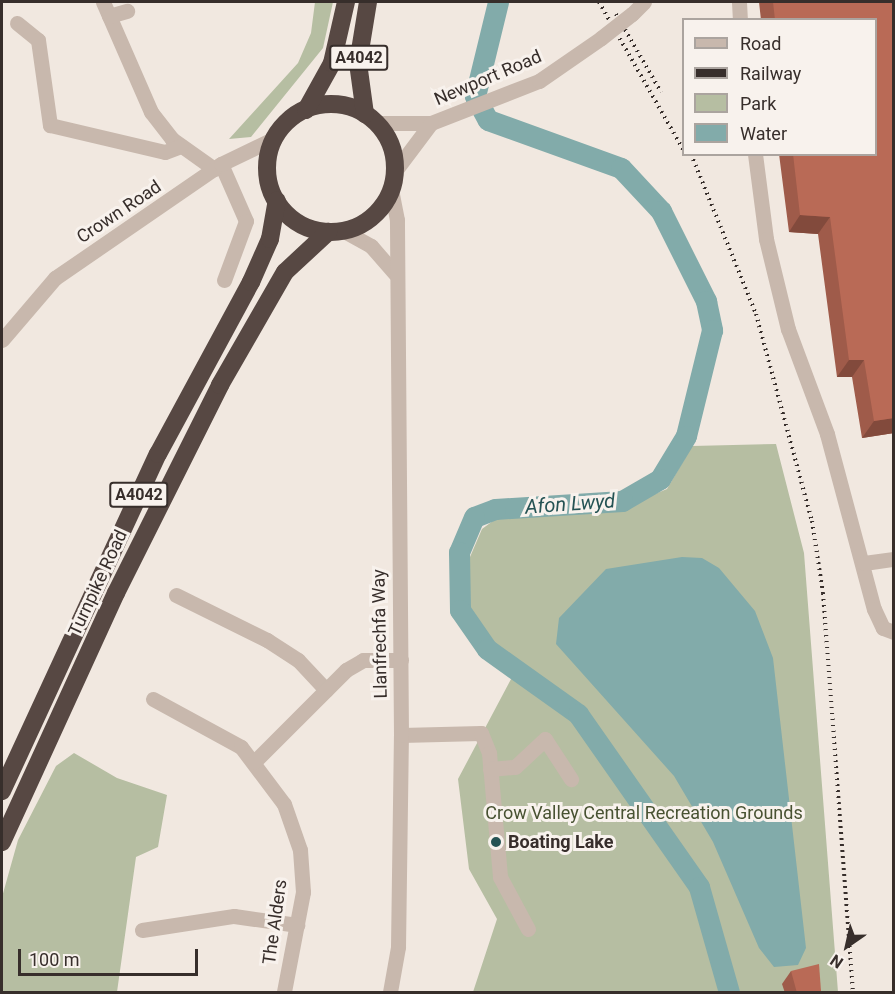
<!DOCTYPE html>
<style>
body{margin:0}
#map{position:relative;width:895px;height:994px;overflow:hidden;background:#f1e8e0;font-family:Roboto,sans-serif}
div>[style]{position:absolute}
.green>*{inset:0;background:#b6bea2}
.water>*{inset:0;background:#82abaa}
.river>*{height:21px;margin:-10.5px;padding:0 10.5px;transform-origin:10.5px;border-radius:10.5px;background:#82abaa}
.minor>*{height:15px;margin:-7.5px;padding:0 7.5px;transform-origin:7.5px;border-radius:7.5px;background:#c8b8ad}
.highway>*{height:18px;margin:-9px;padding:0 9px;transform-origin:9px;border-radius:9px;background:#574843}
.highway>.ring{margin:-9px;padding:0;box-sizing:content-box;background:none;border:18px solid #574843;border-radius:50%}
.rail>*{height:4px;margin-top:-2px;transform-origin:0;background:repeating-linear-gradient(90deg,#372e2b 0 1.5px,transparent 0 6px)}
.minor-bridge>*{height:15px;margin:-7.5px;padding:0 7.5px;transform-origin:7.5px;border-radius:7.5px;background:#c8b8ad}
.wall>*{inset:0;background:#9f5b4a}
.shaded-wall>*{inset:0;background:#824a3c}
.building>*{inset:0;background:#b96a56}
.dots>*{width:16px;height:16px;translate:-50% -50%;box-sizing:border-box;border:3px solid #f8f2ed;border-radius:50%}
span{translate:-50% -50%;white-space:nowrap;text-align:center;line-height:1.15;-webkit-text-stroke:6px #f8f2ed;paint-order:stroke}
.shield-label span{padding:2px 4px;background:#f8f2ed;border:2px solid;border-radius:4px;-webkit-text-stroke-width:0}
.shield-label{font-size:16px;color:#372e2b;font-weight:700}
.street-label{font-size:18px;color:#372e2b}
.park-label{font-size:18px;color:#485232}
.poi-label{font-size:18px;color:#372e2b;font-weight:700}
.left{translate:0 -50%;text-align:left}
.water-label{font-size:20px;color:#255354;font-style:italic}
.frame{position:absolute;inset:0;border:3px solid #372e2b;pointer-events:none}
.legend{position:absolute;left:682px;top:18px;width:195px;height:138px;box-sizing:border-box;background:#f8f2ed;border:2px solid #aba49f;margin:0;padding:8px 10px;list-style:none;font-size:18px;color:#372e2b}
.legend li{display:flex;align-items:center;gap:12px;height:30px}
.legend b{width:30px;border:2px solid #aba49f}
.north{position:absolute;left:817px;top:916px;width:60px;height:60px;-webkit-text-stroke:4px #f8f2ed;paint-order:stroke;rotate:214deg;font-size:16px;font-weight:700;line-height:24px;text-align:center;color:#372e2b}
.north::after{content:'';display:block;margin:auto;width:21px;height:27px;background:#372e2b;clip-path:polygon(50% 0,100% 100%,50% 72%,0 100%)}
.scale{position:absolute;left:18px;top:949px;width:180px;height:27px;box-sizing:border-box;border:3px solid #372e2b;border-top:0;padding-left:8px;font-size:18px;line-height:21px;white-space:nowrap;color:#372e2b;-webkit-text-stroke:4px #f8f2ed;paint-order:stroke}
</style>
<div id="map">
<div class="green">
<div style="clip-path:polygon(315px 2px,333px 2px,323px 48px,251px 137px,229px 139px,298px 63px,311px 33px)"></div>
<div style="clip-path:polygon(776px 444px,804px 553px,838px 992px,473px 992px,497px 919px,469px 869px,458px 779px,518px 666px,487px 644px,465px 611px,467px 564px,482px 529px,501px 515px,613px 511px,667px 489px,692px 446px)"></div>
<div style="clip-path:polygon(74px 753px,117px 778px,167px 795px,158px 847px,136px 857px,117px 992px,2px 992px,2px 897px,18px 840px,56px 766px)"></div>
</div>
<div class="water">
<div style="clip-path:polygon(682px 557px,702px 558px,719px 568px,755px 611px,773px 658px,806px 948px,798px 965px,774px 967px,759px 948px,713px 842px,674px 776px,556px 644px,559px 618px,606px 569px)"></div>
</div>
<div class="river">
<div style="left:498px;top:2px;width:97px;rotate:103.7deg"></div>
<div style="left:475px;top:96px;width:27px;rotate:62deg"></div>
<div style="left:488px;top:120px;width:141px;rotate:19.8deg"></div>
<div style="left:621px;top:168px;width:59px;rotate:47.1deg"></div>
<div style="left:661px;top:211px;width:101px;rotate:63.4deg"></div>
<div style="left:706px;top:301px;width:30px;rotate:78deg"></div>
<div style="left:712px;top:330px;width:109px;rotate:103.8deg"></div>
<div style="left:686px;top:436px;width:50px;rotate:121.2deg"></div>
<div style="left:660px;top:479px;width:44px;rotate:149.9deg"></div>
<div style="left:622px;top:501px;width:127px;rotate:176.4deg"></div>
<div style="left:495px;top:509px;width:22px;rotate:159deg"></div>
<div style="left:474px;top:517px;width:38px;rotate:113deg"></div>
<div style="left:459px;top:552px;width:58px;rotate:89deg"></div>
<div style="left:460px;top:610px;width:47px;rotate:55.3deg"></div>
<div style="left:487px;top:649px;width:112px;rotate:35.5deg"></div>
<div style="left:578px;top:714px;width:211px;rotate:55deg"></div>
<div style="left:699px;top:887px;width:109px;rotate:74.1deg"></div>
</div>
<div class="minor">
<div style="left:103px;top:2px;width:120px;rotate:66.4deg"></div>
<div style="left:151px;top:112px;width:34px;rotate:52deg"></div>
<div style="left:172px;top:139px;width:52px;rotate:35.5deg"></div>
<div style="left:739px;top:2px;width:18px;rotate:87deg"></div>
<div style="left:632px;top:14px;width:17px;rotate:-45deg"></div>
<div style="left:109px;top:16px;width:19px;rotate:-16deg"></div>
<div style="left:17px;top:23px;width:27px;rotate:39deg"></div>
<div style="left:38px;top:40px;width:86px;rotate:82deg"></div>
<div style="left:50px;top:125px;width:118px;rotate:13.2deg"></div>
<div style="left:165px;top:152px;width:17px;rotate:-21deg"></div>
<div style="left:376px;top:123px;width:55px"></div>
<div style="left:431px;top:123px;width:116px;rotate:-21.3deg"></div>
<div style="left:539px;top:81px;width:75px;rotate:-34.7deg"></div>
<div style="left:755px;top:154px;width:86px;rotate:82.6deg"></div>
<div style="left:766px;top:239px;width:93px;rotate:76.3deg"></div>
<div style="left:788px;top:329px;width:112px;rotate:69.6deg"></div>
<div style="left:827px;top:434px;width:181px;rotate:75deg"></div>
<div style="left:874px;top:609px;width:21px;rotate:65deg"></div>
<div style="left:883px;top:628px;width:12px;rotate:20deg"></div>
<div style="left:221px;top:164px;width:62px;rotate:66.3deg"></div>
<div style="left:246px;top:221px;width:63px;rotate:110.4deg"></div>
<div style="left:395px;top:171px;width:60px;rotate:-53.1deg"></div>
<div style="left:344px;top:231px;width:31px;rotate:29deg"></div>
<div style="left:371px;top:246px;width:37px;rotate:49deg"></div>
<div style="left:2px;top:340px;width:82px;rotate:-49.5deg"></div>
<div style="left:55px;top:278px;width:201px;rotate:-34.5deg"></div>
<div style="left:221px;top:164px;width:60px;rotate:-25.7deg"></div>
<div style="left:864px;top:563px;width:30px;rotate:-8deg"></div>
<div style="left:176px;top:595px;width:102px;rotate:26.3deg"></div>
<div style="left:267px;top:640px;width:37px;rotate:33deg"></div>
<div style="left:298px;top:660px;width:41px;rotate:47deg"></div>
<div style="left:153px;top:699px;width:100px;rotate:28.6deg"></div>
<div style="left:241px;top:747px;width:71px;rotate:53deg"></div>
<div style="left:284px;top:804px;width:49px;rotate:70.8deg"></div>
<div style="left:300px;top:850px;width:42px;rotate:85.9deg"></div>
<div style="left:303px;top:892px;width:102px;rotate:100.8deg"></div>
<div style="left:401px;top:735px;width:80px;rotate:-1.4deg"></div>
<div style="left:481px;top:733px;width:22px;rotate:68deg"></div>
<div style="left:489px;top:753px;width:124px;rotate:84.9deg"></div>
<div style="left:500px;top:877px;width:59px;rotate:61.7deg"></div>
<div style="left:254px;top:762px;width:130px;rotate:-45deg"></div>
<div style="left:346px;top:670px;width:20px;rotate:-30deg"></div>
<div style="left:363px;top:660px;width:38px"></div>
<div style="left:490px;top:769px;width:25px;rotate:-5deg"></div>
<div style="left:515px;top:767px;width:41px;rotate:-43deg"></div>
<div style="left:545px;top:739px;width:48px;rotate:57deg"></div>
<div style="left:142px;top:930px;width:93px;rotate:-8.7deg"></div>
<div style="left:234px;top:916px;width:64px;rotate:8.1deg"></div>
<div style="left:390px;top:992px;width:46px;rotate:-79.9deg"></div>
<div style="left:398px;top:947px;width:212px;rotate:-89.2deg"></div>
<div style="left:401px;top:735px;width:515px;rotate:-90.45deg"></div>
<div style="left:397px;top:220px;width:31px;rotate:-101deg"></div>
</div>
<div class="highway">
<div class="ring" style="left:267px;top:104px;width:110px;height:110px"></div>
<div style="left:306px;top:110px;width:54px;rotate:-61deg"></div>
<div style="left:332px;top:63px;width:63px;rotate:-77.1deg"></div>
<div style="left:365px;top:114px;width:51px;rotate:-97.8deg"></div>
<div style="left:358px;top:63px;width:62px;rotate:-80.7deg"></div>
<div style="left:2px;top:791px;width:371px;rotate:-65.2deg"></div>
<div style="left:158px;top:454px;width:196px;rotate:-61.6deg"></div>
<div style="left:251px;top:282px;width:47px;rotate:-66.2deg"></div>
<div style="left:270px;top:239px;width:39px;rotate:-80deg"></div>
<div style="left:2px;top:842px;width:274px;rotate:-65.4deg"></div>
<div style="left:116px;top:593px;width:233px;rotate:-63.4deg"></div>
<div style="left:220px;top:385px;width:130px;rotate:-60.1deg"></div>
<div style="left:285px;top:272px;width:59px;rotate:-42.9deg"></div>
</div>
<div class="rail">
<div style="left:599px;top:2px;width:172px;rotate:60.3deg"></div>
<div style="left:616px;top:14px;width:90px;rotate:60deg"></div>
<div style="left:691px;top:154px;width:173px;rotate:67.9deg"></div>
<div style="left:756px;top:314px;width:214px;rotate:74.9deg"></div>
<div style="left:812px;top:521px;width:73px;rotate:81.3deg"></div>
<div style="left:823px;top:593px;width:400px;rotate:85.7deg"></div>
</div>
<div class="minor-bridge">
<div style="left:601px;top:38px;width:39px;rotate:-38deg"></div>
</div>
<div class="wall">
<div style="clip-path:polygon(759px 2px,894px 2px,894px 433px,862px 438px,852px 377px,837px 377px,818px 234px,789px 232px,779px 154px,876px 154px,876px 20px,761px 20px)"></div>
<div style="clip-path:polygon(791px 971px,821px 991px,820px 993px,785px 993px,782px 984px)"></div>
</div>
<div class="shaded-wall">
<div style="clip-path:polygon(800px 215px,830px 217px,818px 234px,789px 232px)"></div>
<div style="clip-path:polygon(849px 360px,864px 360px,852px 377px,837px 377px)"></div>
<div style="clip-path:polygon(894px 418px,894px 433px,862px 438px,874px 421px)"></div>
</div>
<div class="building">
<div style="clip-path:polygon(773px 2px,894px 2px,894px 418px,874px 421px,864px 360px,849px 360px,830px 217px,800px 215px,793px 154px,876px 154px,876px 20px,775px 20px)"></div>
<div style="clip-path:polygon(819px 964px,821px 991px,797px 993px,791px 971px)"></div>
</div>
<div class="dots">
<div style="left:496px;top:842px;background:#255354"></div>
</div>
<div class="shield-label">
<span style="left:359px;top:58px">A4042</span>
<span style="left:139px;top:495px">A4042</span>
</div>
<div class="street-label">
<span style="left:488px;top:78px;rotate:-23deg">Newport Road</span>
<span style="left:119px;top:212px;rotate:-34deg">Crown Road</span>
<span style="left:98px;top:583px;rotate:-65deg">Turnpike Road</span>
<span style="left:380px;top:634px;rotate:-91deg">Llanfrechfa Way</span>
<span style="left:275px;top:922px;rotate:-82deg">The Alders</span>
</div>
<div class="park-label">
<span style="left:644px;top:813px">Crow Valley Central Recreation Grounds</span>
</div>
<div class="poi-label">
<span class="left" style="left:508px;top:842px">Boating Lake</span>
</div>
<div class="water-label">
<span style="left:570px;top:504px;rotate:-4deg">Afon Lwyd</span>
</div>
<div class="frame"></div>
<ul class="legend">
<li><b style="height:8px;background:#c8b8ad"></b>Road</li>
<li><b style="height:8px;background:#372e2b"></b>Railway</li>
<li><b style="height:16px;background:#b6bea2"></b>Park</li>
<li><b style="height:16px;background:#82abaa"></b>Water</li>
</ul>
<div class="north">N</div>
<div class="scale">100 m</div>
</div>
